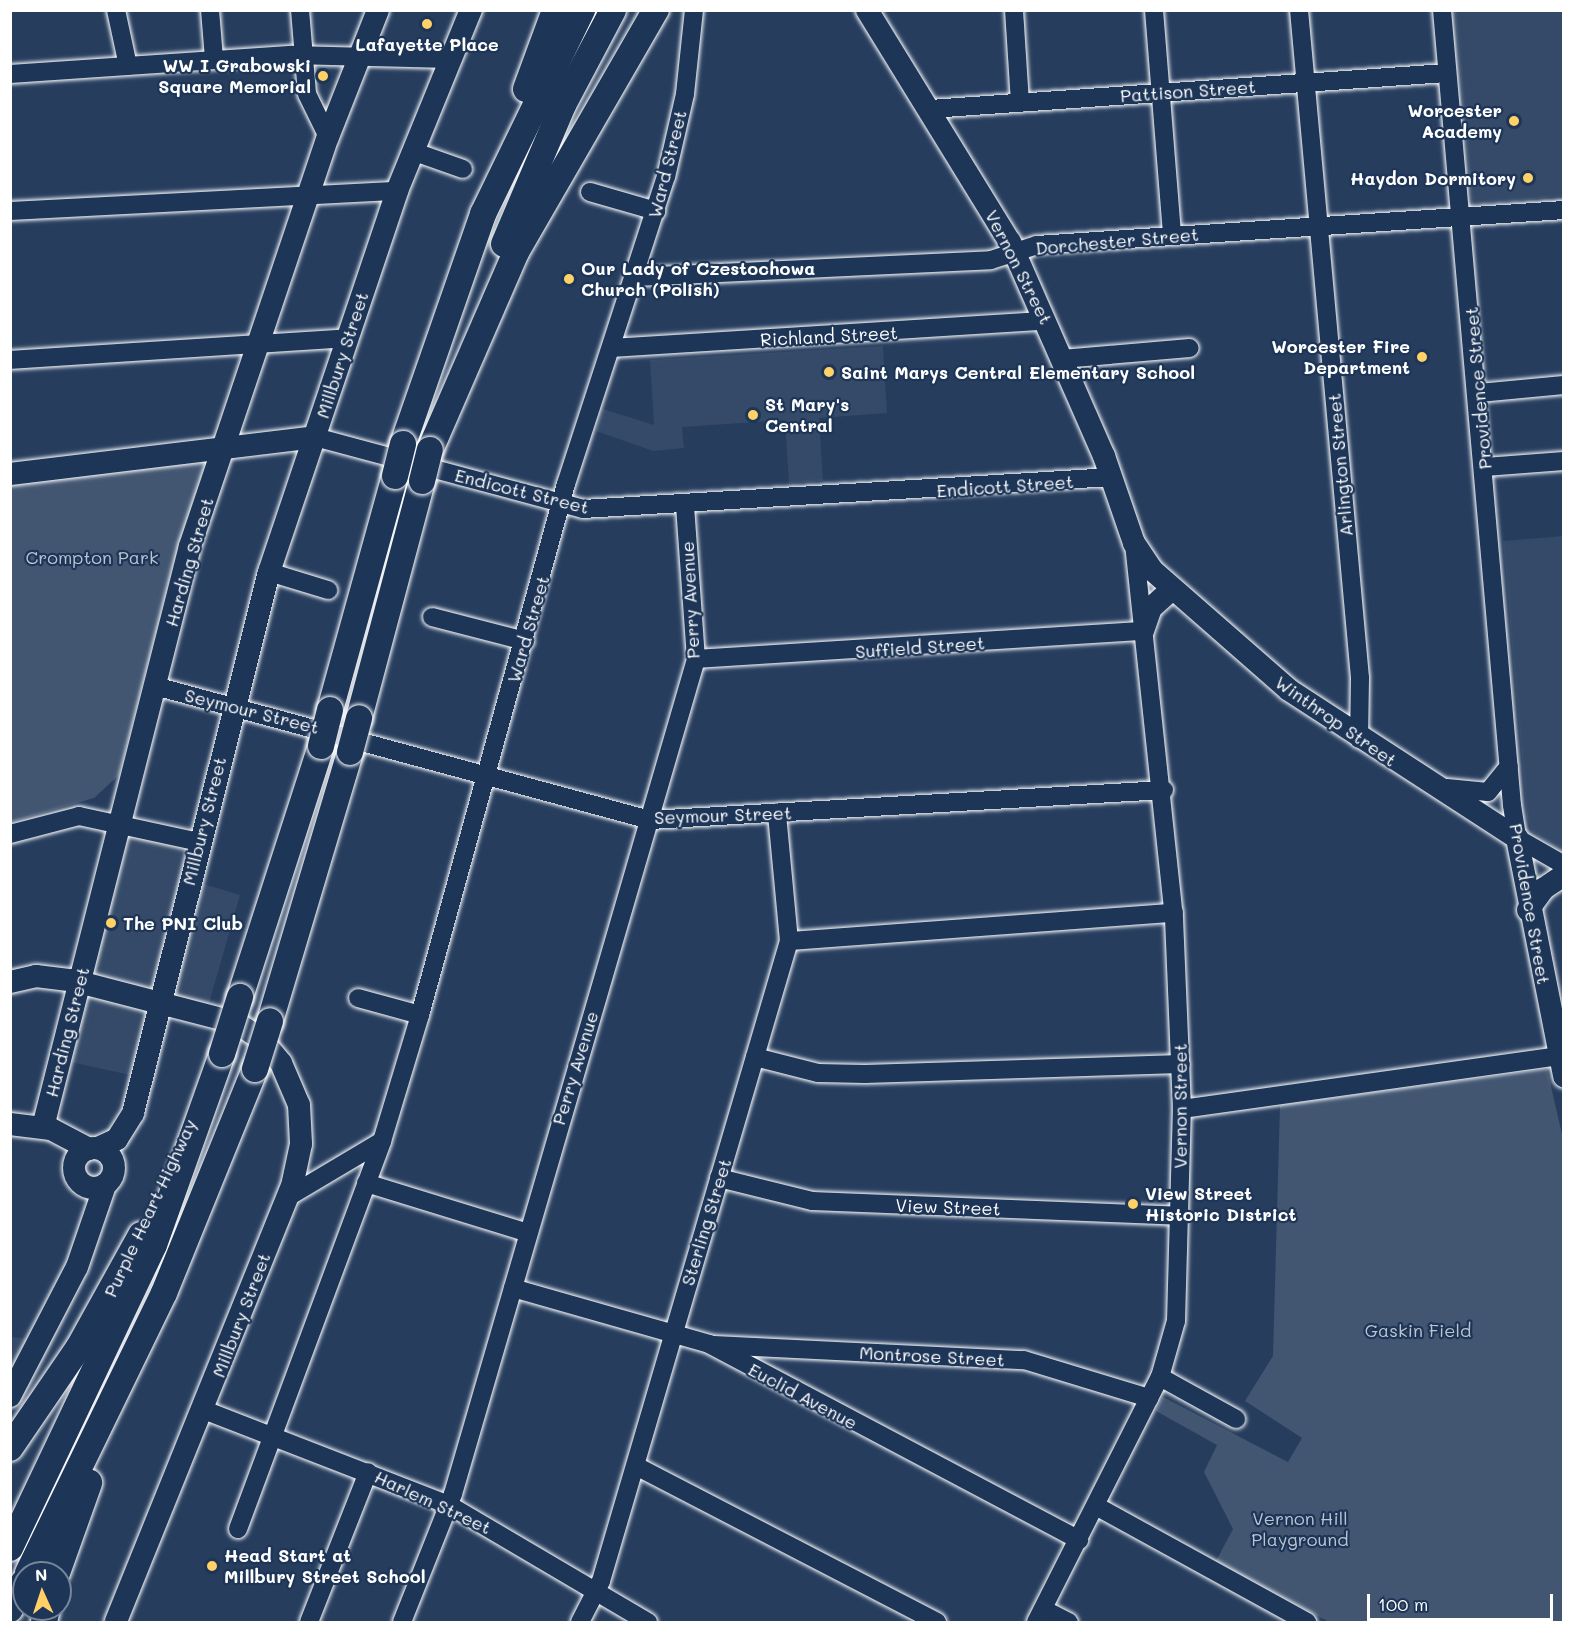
<!DOCTYPE html>
<style>
body{margin:0}
#map{position:relative;width:1574px;height:1633px;overflow:hidden;background:#263d5e;font-family:Mali,sans-serif}
div>[style]{position:absolute}
.built>*{inset:0;background:#344a68}
.green>*{inset:0;background:#425672}
.roads{filter:drop-shadow(0 0 2px #fff) drop-shadow(0 0 2px #fff)}
.minor>*{height:18px;margin:-9px;padding:0 9px;transform-origin:9px;border-radius:9px;background:#1d3557}
.major>*{height:22px;margin:-11px;padding:0 11px;transform-origin:11px;border-radius:11px;background:#1d3557}
.major>.ring{margin:-11px;padding:0;box-sizing:content-box;background:none;border:22px solid #1d3557;border-radius:50%}
.highway>*{height:26px;margin:-13px;padding:0 13px;transform-origin:13px;border-radius:13px;background:#1d3557}
.bridges{filter:drop-shadow(0 0 2px #fff) drop-shadow(0 0 2px #fff)}
.highway-bridge>*{height:26px;margin:-13px;padding:0 13px;transform-origin:13px;border-radius:13px;background:#1d3557}
.dots>*{width:16px;height:16px;translate:-50% -50%;box-sizing:border-box;border:3px solid #1d3557;border-radius:50%}
span{translate:-50% -50%;white-space:nowrap;text-align:center;line-height:1.15;-webkit-text-stroke:4.5px #1d3557;paint-order:stroke}
.poi-label{font-size:18px;color:#fff;font-weight:700}
.right{translate:-100% -50%;text-align:right}
.left{translate:0 -50%;text-align:left}
.street-label{font-size:18px;color:#fff}
.park-label{font-size:18px;color:#bdc4ce}
.frame{position:absolute;inset:0;border:12px solid #fff;pointer-events:none}
.north{position:absolute;left:12px;top:1561px;width:60px;height:60px;box-sizing:border-box;background:#1d3557;border:2px solid #77869a;border-radius:50%;rotate:357deg;font-size:16px;font-weight:700;line-height:24px;text-align:center;color:#fff}
.north::after{content:'';display:block;margin:auto;width:21px;height:27px;background:#ffd166;clip-path:polygon(50% 0,100% 100%,50% 72%,0 100%)}
.scale{position:absolute;left:1367px;top:1594px;width:186px;height:27px;box-sizing:border-box;border:3px solid #fff;border-top:0;padding-left:8px;font-size:18px;line-height:21px;white-space:nowrap;color:#fff;-webkit-text-stroke:4px #1d3557;paint-order:stroke}
</style>
<div id="map">
<div class="built">
<div style="clip-path:polygon(1455px 11px,1563px 11px,1563px 196px,1472px 205px)"></div>
<div style="clip-path:polygon(883px 346px,887px 413px,819px 418px,823px 481px,789px 483px,785px 420px,682px 427px,684px 448px,653px 451px,596px 431px,603px 409px,654px 425px,650px 360px)"></div>
<div style="clip-path:polygon(1563px 536px,1563px 853px,1532px 831px,1527px 817px,1503px 541px)"></div>
<div style="clip-path:polygon(113px 824px,195px 846px,187px 879px,240px 895px,204px 1021px,151px 1011px,135px 1076px,57px 1059px)"></div>
<div style="clip-path:polygon(11px 1337px,33px 1339px,11px 1381px)"></div>
</div>
<div class="green">
<div style="clip-path:polygon(208px 460px,174px 561px,119px 775px,94px 798px,11px 822px,10px 485px)"></div>
<div style="clip-path:polygon(1547px 1069px,1564px 1143px,1563px 1622px,1329px 1622px,1216px 1561px,1233px 1529px,1204px 1472px,1217px 1445px,1156px 1411px,1163px 1397px,1288px 1462px,1302px 1438px,1245px 1401px,1273px 1356px,1280px 1105px)"></div>
</div>
<div class="roads">
<div class="minor">
<div style="left:116px;top:10px;width:57px;rotate:77.9deg"></div>
<div style="left:210px;top:10px;width:49px;rotate:85.3deg"></div>
<div style="left:300px;top:10px;width:84px;rotate:85.2deg"></div>
<div style="left:307px;top:94px;width:48px;rotate:64deg"></div>
<div style="left:1014px;top:10px;width:93px;rotate:86.3deg"></div>
<div style="left:1154px;top:10px;width:226px;rotate:85.4deg"></div>
<div style="left:1299px;top:10px;width:671px;rotate:84.78deg"></div>
<div style="left:1360px;top:678px;width:61px;rotate:90.9deg"></div>
<div style="left:1442px;top:10px;width:798px;rotate:84.97deg"></div>
<div style="left:1512px;top:805px;width:33px;rotate:81deg"></div>
<div style="left:1517px;top:838px;width:54px;rotate:29.9deg"></div>
<div style="left:10px;top:74px;width:283px;rotate:-3.9deg"></div>
<div style="left:292px;top:55px;width:157px;rotate:1.5deg"></div>
<div style="left:930px;top:109px;width:517px;rotate:-3.99deg"></div>
<div style="left:412px;top:151px;width:54px;rotate:19.4deg"></div>
<div style="left:590px;top:192px;width:69px;rotate:16.1deg"></div>
<div style="left:10px;top:211px;width:388px;rotate:-3deg"></div>
<div style="left:635px;top:277px;width:356px;rotate:-2.7deg"></div>
<div style="left:991px;top:260px;width:48px;rotate:-18.1deg"></div>
<div style="left:1037px;top:245px;width:528px;rotate:-3.8deg"></div>
<div style="left:611px;top:348px;width:436px;rotate:-3.6deg"></div>
<div style="left:1062px;top:359px;width:128px;rotate:-4.9deg"></div>
<div style="left:10px;top:360px;width:338px;rotate:-3.7deg"></div>
<div style="left:1479px;top:393px;width:85px;rotate:-5.4deg"></div>
<div style="left:315px;top:437px;width:278px;rotate:15deg"></div>
<div style="left:583px;top:509px;width:530px;rotate:-3.46deg"></div>
<div style="left:1485px;top:467px;width:79px;rotate:-4.3deg"></div>
<div style="left:269px;top:572px;width:62px;rotate:17deg"></div>
<div style="left:432px;top:617px;width:96px;rotate:14.5deg"></div>
<div style="left:696px;top:659px;width:448px;rotate:-3.6deg"></div>
<div style="left:155px;top:686px;width:513px;rotate:15.15deg"></div>
<div style="left:650px;top:820px;width:515px;rotate:-3.34deg"></div>
<div style="left:1447px;top:788px;width:41px;rotate:5.6deg"></div>
<div style="left:1488px;top:792px;width:33px;rotate:-51deg"></div>
<div style="left:10px;top:834px;width:71px;rotate:-14.6deg"></div>
<div style="left:79px;top:816px;width:123px;rotate:12.2deg"></div>
<div style="left:789px;top:941px;width:386px;rotate:-4.2deg"></div>
<div style="left:358px;top:998px;width:64px;rotate:15.3deg"></div>
<div style="left:755px;top:1057px;width:65px;rotate:14.3deg"></div>
<div style="left:818px;top:1073px;width:47px;rotate:1.2deg"></div>
<div style="left:865px;top:1074px;width:316px;rotate:-1.8deg"></div>
<div style="left:1182px;top:1109px;width:381px;rotate:-8deg"></div>
<div style="left:719px;top:1178px;width:96px;rotate:13.9deg"></div>
<div style="left:812px;top:1201px;width:367px;rotate:2.3deg"></div>
<div style="left:366px;top:1183px;width:170px;rotate:17.1deg"></div>
<div style="left:288px;top:1197px;width:109px;rotate:-30.8deg"></div>
<div style="left:513px;top:1288px;width:204px;rotate:15.9deg"></div>
<div style="left:709px;top:1344px;width:419px;rotate:27.9deg"></div>
<div style="left:714px;top:1345px;width:310px;rotate:2.8deg"></div>
<div style="left:1024px;top:1360px;width:131px;rotate:16.9deg"></div>
<div style="left:1160px;top:1377px;width:87px;rotate:28.9deg"></div>
<div style="left:204px;top:1410px;width:263px;rotate:21.2deg"></div>
<div style="left:449px;top:1505px;width:231px;rotate:30.5deg"></div>
<div style="left:636px;top:1466px;width:339px;rotate:27.4deg"></div>
<div style="left:1096px;top:1506px;width:241px;rotate:28.8deg"></div>
<div style="left:238px;top:1529px;width:414px;rotate:-69.6deg"></div>
<div style="left:382px;top:1141px;width:132px;rotate:-73.2deg"></div>
<div style="left:420px;top:1015px;width:551px;rotate:-74.63deg"></div>
<div style="left:566px;top:484px;width:323px;rotate:-72deg"></div>
<div style="left:666px;top:177px;width:85px;rotate:-77.1deg"></div>
<div style="left:685px;top:94px;width:84px;rotate:-83.9deg"></div>
<div style="left:1043px;top:1609px;width:29px;rotate:27deg"></div>
<div style="left:309px;top:1622px;width:161px;rotate:-68.5deg"></div>
<div style="left:402px;top:1622px;width:138px;rotate:-68.3deg"></div>
<div style="left:453px;top:1494px;width:870px;rotate:-73.77deg"></div>
<div style="left:696px;top:659px;width:154px;rotate:-94.1deg"></div>
<div style="left:580px;top:1622px;width:46px;rotate:-62.9deg"></div>
<div style="left:601px;top:1581px;width:667px;rotate:-73.63deg"></div>
<div style="left:789px;top:941px;width:129px;rotate:-95.4deg"></div>
<div style="left:1036px;top:1622px;width:275px;rotate:-63.2deg"></div>
<div style="left:1160px;top:1377px;width:58px;rotate:-74.1deg"></div>
<div style="left:1176px;top:1321px;width:212px;rotate:-88.4deg"></div>
<div style="left:1182px;top:1109px;width:191px;rotate:-92.4deg"></div>
<div style="left:1174px;top:918px;width:377px;rotate:-96.1deg"></div>
</div>
<div class="major">
<div style="left:867px;top:10px;width:273px;rotate:58.4deg"></div>
<div style="left:1010px;top:242px;width:234px;rotate:66.3deg"></div>
<div style="left:1104px;top:456px;width:92px;rotate:71deg"></div>
<div style="left:1134px;top:543px;width:32px;rotate:56deg"></div>
<div style="left:1152px;top:570px;width:182px;rotate:41.2deg"></div>
<div style="left:1289px;top:690px;width:272px;rotate:33deg"></div>
<div style="left:1517px;top:838px;width:243px;rotate:78.8deg"></div>
<div style="left:10px;top:474px;width:307px;rotate:-6.9deg"></div>
<div style="left:1143px;top:631px;width:24px;rotate:-71deg"></div>
<div style="left:1151px;top:608px;width:25px;rotate:-42deg"></div>
<div style="left:1528px;top:910px;width:26px;rotate:-54deg"></div>
<div style="left:1543px;top:889px;width:25px;rotate:-34deg"></div>
<div style="left:10px;top:982px;width:27px;rotate:-13deg"></div>
<div style="left:36px;top:976px;width:35px;rotate:7deg"></div>
<div style="left:71px;top:980px;width:171px;rotate:14.5deg"></div>
<div style="left:237px;top:1023px;width:29px;rotate:34deg"></div>
<div style="left:261px;top:1039px;width:31px;rotate:50deg"></div>
<div style="left:281px;top:1063px;width:46px;rotate:66.8deg"></div>
<div style="left:299px;top:1105px;width:39px;rotate:87deg"></div>
<div style="left:301px;top:1144px;width:40px;rotate:102deg"></div>
<div style="left:293px;top:1183px;width:473px;rotate:112deg"></div>
<div style="left:10px;top:1124px;width:41px;rotate:7deg"></div>
<div style="left:51px;top:1129px;width:43px;rotate:27.8deg"></div>
<div style="left:43px;top:1127px;width:599px;rotate:-75.8deg"></div>
<div style="left:190px;top:546px;width:432px;rotate:-71.4deg"></div>
<div style="left:328px;top:137px;width:136px;rotate:-68.5deg"></div>
<div style="left:98px;top:1148px;width:21px;rotate:-25deg"></div>
<div style="left:117px;top:1139px;width:31px;rotate:-58deg"></div>
<div style="left:133px;top:1113px;width:558px;rotate:-75.89deg"></div>
<div style="left:269px;top:572px;width:402px;rotate:-71.4deg"></div>
<div style="left:397px;top:191px;width:196px;rotate:-67.8deg"></div>
<div class="ring" style="left:74px;top:1148px;width:18px;height:18px"></div>
<div style="left:10px;top:1396px;width:145px;rotate:-62.6deg"></div>
<div style="left:77px;top:1267px;width:87px;rotate:-71.1deg"></div>
</div>
<div class="highway">
<div style="left:526px;top:89px;width:84px;rotate:-69.8deg"></div>
<div style="left:504px;top:244px;width:151px;rotate:-67deg"></div>
<div style="left:563px;top:105px;width:107px;rotate:-62.2deg"></div>
<div style="left:403px;top:444px;width:244px;rotate:-70.8deg"></div>
<div style="left:483px;top:214px;width:227px;rotate:-64.1deg"></div>
<div style="left:430px;top:450px;width:216px;rotate:-66.5deg"></div>
<div style="left:516px;top:252px;width:280px;rotate:-60deg"></div>
<div style="left:330px;top:710px;width:243px;rotate:-74.5deg"></div>
<div style="left:359px;top:718px;width:245px;rotate:-75.1deg"></div>
<div style="left:240px;top:997px;width:264px;rotate:-72.1deg"></div>
<div style="left:270px;top:1021px;width:281px;rotate:-73.4deg"></div>
<div style="left:10px;top:1448px;width:122px;rotate:-55.7deg"></div>
<div style="left:79px;top:1347px;width:128px;rotate:-61deg"></div>
<div style="left:10px;top:1548px;width:335px;rotate:-64.6deg"></div>
<div style="left:154px;top:1245px;width:203px;rotate:-70.4deg"></div>
<div style="left:28px;top:1573px;width:311px;rotate:-64.1deg"></div>
<div style="left:164px;top:1293px;width:242px;rotate:-67.9deg"></div>
<div style="left:57px;top:1573px;width:96px;rotate:-70.4deg"></div>
<div style="left:10px;top:1609px;width:30px;rotate:-63deg"></div>
<div style="left:44px;top:1622px;width:13px;rotate:-77deg"></div>
</div>
</div>
<div class="bridges">
<div class="highway-bridge">
<div style="left:395px;top:476px;width:33px;rotate:-76deg"></div>
<div style="left:422px;top:481px;width:32px;rotate:-76deg"></div>
<div style="left:321px;top:746px;width:37px;rotate:-76deg"></div>
<div style="left:350px;top:752px;width:35px;rotate:-75deg"></div>
<div style="left:222px;top:1054px;width:60px;rotate:-72.5deg"></div>
<div style="left:255px;top:1069px;width:50px;rotate:-72.6deg"></div>
</div>
</div>
<div class="dots">
<div style="left:427px;top:24px;background:#ffd166"></div>
<div style="left:323px;top:76px;background:#ffd166"></div>
<div style="left:1514px;top:121px;background:#ffd166"></div>
<div style="left:1528px;top:178px;background:#ffd166"></div>
<div style="left:569px;top:279px;background:#ffd166"></div>
<div style="left:1422px;top:357px;background:#ffd166"></div>
<div style="left:829px;top:372px;background:#ffd166"></div>
<div style="left:753px;top:415px;background:#ffd166"></div>
<div style="left:111px;top:923px;background:#ffd166"></div>
<div style="left:1133px;top:1204px;background:#ffd166"></div>
<div style="left:212px;top:1566px;background:#ffd166"></div>
</div>
<div class="poi-label">
<span style="left:427px;top:44px">Lafayette Place</span>
<span class="right" style="left:311px;top:76px">WW I Grabowski<br>Square Memorial</span>
<span class="right" style="left:1502px;top:121px">Worcester<br>Academy</span>
<span class="right" style="left:1516px;top:178px">Haydon Dormitory</span>
<span class="left" style="left:581px;top:279px">Our Lady of Czestochowa<br>Church (Polish)</span>
<span class="right" style="left:1410px;top:357px">Worcester Fire<br>Department</span>
<span class="left" style="left:841px;top:372px">Saint Marys Central Elementary School</span>
<span class="left" style="left:765px;top:415px">St Mary's<br>Central</span>
<span class="left" style="left:123px;top:923px">The PNI Club</span>
<span class="left" style="left:1145px;top:1204px">View Street<br>Historic District</span>
<span class="left" style="left:224px;top:1566px">Head Start at<br>Millbury Street School</span>
</div>
<div class="street-label">
<span style="left:1188px;top:91px;rotate:-4deg">Pattison Street</span>
<span style="left:667px;top:164px;rotate:-76deg">Ward Street</span>
<span style="left:1117px;top:241px;rotate:-5deg">Dorchester Street</span>
<span style="left:1019px;top:267px;rotate:63deg">Vernon Street</span>
<span style="left:829px;top:336px;rotate:-3deg">Richland Street</span>
<span style="left:342px;top:355px;rotate:-72deg">Millbury Street</span>
<span style="left:1478px;top:388px;rotate:-95deg">Providence Street</span>
<span style="left:1340px;top:465px;rotate:-95deg">Arlington Street</span>
<span style="left:1005px;top:486px;rotate:-4deg">Endicott Street</span>
<span style="left:522px;top:491px;rotate:14deg">Endicott Street</span>
<span style="left:189px;top:562px;rotate:-74deg">Harding Street</span>
<span style="left:690px;top:600px;rotate:-93deg">Perry Avenue</span>
<span style="left:528px;top:629px;rotate:-74deg">Ward Street</span>
<span style="left:920px;top:647px;rotate:-4deg">Suffield Street</span>
<span style="left:252px;top:711px;rotate:14deg">Seymour Street</span>
<span style="left:1336px;top:721px;rotate:35deg">Winthrop Street</span>
<span style="left:723px;top:815px;rotate:-2deg">Seymour Street</span>
<span style="left:204px;top:821px;rotate:-76deg">Millbury Street</span>
<span style="left:1530px;top:904px;rotate:80deg">Providence Street</span>
<span style="left:67px;top:1032px;rotate:-76deg">Harding Street</span>
<span style="left:575px;top:1068px;rotate:-73deg">Perry Avenue</span>
<span style="left:1180px;top:1106px;rotate:-90deg">Vernon Street</span>
<span style="left:948px;top:1207px;rotate:2deg">View Street</span>
<span style="left:150px;top:1208px;rotate:-65deg">Purple Heart Highway</span>
<span style="left:706px;top:1222px;rotate:-73deg">Sterling Street</span>
<span style="left:241px;top:1315px;rotate:-69deg">Millbury Street</span>
<span style="left:932px;top:1356px;rotate:3deg">Montrose Street</span>
<span style="left:803px;top:1396px;rotate:28deg">Euclid Avenue</span>
<span style="left:433px;top:1502px;rotate:25deg">Harlem Street</span>
</div>
<div class="park-label">
<span style="left:92px;top:557px">Crompton Park</span>
<span style="left:1418px;top:1330px">Gaskin Field</span>
<span style="left:1300px;top:1529px">Vernon Hill<br>Playground</span>
</div>
<div class="frame"></div>
<div class="north">N</div>
<div class="scale">100 m</div>
</div>
